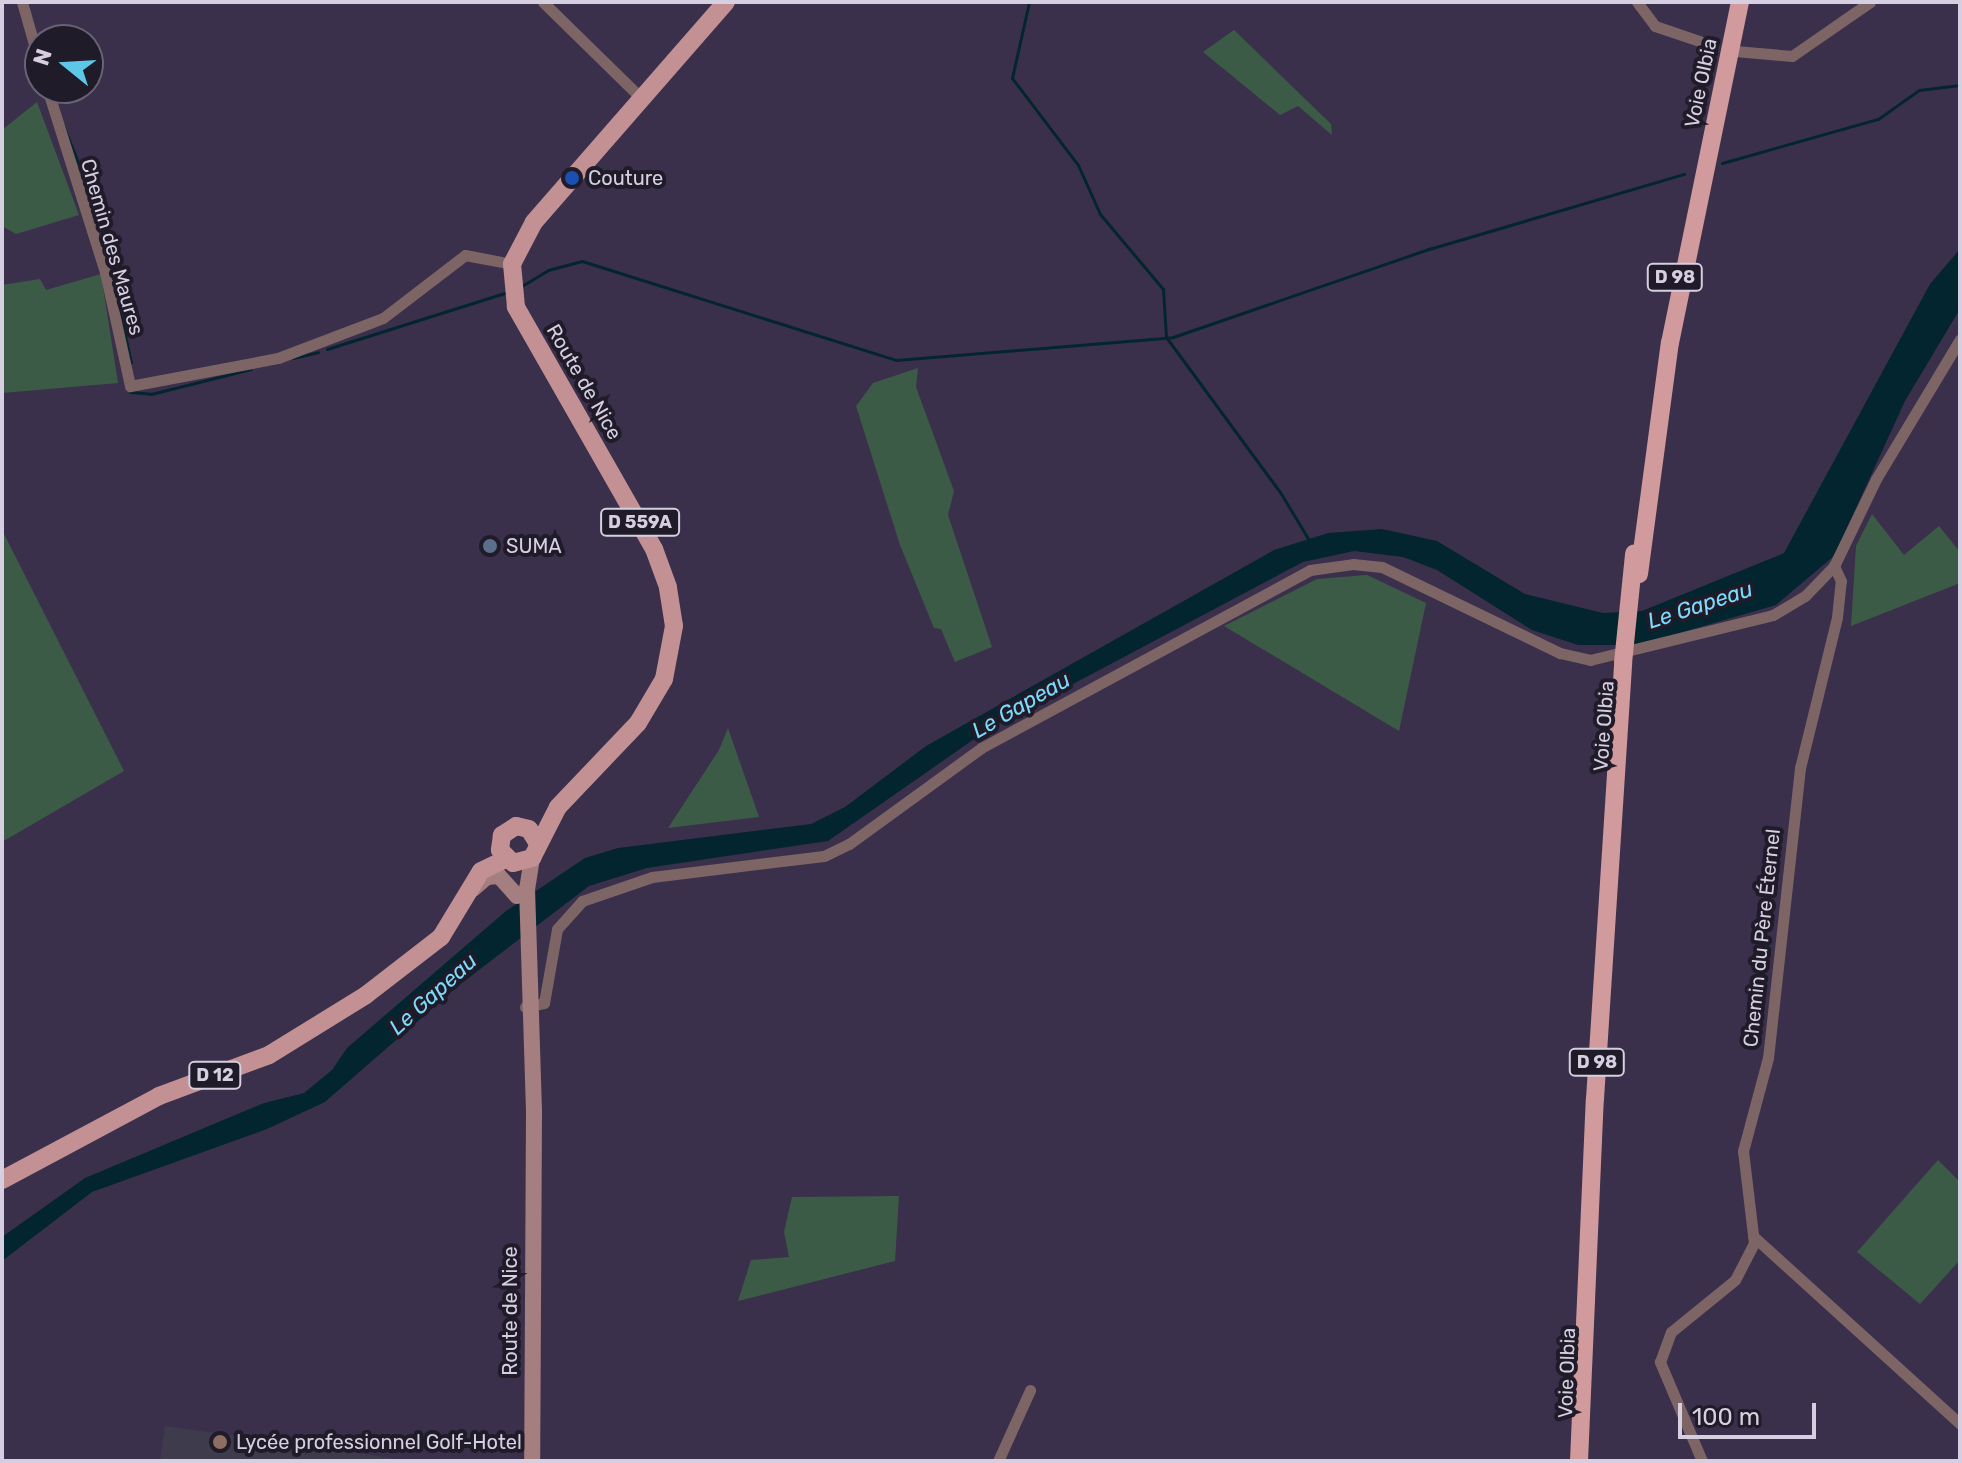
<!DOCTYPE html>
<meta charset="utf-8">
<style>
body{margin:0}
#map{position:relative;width:1962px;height:1463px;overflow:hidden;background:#3b304c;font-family:Rubik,sans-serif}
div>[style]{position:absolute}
.education>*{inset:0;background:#3e3b4d}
.green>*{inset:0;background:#3c5b47}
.water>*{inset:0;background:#032530}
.stream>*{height:3px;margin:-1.5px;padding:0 1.5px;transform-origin:1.5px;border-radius:1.5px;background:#032530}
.minor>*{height:11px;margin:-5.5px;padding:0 5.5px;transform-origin:5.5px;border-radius:5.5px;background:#7e6565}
.secondary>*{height:16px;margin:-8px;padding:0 8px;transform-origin:8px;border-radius:8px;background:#a57e7f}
.primary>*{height:18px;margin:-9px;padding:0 9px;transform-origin:9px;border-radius:9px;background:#c39193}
.trunk>*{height:18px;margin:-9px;padding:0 9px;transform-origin:9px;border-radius:9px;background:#d19a9c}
.trunk-bridge>*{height:18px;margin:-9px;padding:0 9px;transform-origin:9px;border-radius:9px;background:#d19a9c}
.dots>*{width:22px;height:22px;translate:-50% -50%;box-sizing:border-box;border:4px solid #201b28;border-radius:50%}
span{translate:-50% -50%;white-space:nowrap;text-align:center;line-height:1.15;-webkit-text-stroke:8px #201b28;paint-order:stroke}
.shield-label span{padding:2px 6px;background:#201b28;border:2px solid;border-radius:6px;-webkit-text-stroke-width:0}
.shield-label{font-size:18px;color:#d5cfe1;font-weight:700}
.street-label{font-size:20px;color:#d5cfe1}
.poi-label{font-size:20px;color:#d5cfe1}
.left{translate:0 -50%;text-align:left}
.water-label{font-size:22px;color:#7cdbfd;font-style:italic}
.frame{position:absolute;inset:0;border:4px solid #d5cfe1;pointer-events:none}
.north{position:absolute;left:24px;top:24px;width:80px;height:80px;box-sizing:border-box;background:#201b28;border:2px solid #686372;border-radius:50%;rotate:288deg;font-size:22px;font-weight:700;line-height:32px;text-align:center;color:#d5cfe1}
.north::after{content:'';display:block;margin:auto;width:28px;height:36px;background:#5cc7e7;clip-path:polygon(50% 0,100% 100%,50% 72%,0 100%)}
.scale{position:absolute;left:1678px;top:1403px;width:138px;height:36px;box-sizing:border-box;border:4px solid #d5cfe1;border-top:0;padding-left:10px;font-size:24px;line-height:28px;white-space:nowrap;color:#d5cfe1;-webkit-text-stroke:6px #201b28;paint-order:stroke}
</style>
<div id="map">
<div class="education">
<div style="clip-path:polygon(165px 1426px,391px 1458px,391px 1461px,160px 1461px)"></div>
</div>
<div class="green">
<div style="clip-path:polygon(1234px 30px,1331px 124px,1332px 135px,1298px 106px,1280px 115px,1203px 52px)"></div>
<div style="clip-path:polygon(37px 102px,79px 215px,16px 234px,2px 226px,2px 130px)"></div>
<div style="clip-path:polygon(101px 274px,118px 383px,2px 393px,2px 285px,40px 279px,46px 290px)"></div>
<div style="clip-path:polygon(918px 368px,916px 387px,954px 491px,948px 515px,992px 647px,955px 662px,941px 629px,934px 628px,900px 545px,856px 406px,873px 383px)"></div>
<div style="clip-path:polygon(1872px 514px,1904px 555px,1939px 526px,1960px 552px,1960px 583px,1851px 626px,1856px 546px)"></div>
<div style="clip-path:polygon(2px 530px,124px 771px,2px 842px)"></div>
<div style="clip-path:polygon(1367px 575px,1426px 603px,1399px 731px,1224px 626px,1317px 579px)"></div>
<div style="clip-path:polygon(728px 728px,759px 817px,668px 828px,719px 750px)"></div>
<div style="clip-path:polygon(1938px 1160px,1960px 1182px,1960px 1260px,1920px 1304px,1857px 1252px)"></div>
<div style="clip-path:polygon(899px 1196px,895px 1261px,738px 1301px,751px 1260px,789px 1257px,784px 1232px,792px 1197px)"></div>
</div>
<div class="water">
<div style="clip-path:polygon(1960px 249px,1960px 309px,1905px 401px,1834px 556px,1776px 605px,1638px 645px,1578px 645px,1532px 630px,1437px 570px,1403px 557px,1354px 551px,1303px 562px,990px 728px,828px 841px,647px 868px,589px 886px,458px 986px,325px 1102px,267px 1129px,92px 1192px,2px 1261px,2px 1237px,85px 1178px,264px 1103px,304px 1093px,332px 1070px,347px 1048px,506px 911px,585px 858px,618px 848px,811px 824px,845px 807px,926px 746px,1274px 550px,1328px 533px,1382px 529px,1437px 541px,1525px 594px,1603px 613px,1642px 611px,1784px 553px,1930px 284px)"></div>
</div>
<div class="stream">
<div style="left:1029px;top:2px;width:78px;rotate:102.6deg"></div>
<div style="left:1012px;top:78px;width:109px;rotate:52.8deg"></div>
<div style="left:1078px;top:165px;width:54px;rotate:65.8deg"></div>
<div style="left:1100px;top:214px;width:98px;rotate:50deg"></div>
<div style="left:1163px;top:289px;width:48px;rotate:86.4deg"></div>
<div style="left:1166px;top:337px;width:192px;rotate:53.7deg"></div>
<div style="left:1280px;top:492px;width:56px;rotate:58.9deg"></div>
<div style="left:63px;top:125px;width:97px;rotate:68.2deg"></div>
<div style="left:99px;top:215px;width:151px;rotate:77.8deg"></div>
<div style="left:1722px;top:163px;width:162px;rotate:-15.8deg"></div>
<div style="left:1878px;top:119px;width:50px;rotate:-35.3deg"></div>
<div style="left:1919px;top:90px;width:41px;rotate:-7deg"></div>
<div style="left:520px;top:287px;width:33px;rotate:-31deg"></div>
<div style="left:548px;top:270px;width:35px;rotate:-15deg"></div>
<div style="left:582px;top:261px;width:329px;rotate:17.5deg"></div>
<div style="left:896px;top:360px;width:278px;rotate:-4.7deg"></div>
<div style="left:1173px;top:337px;width:271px;rotate:-19deg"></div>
<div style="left:1429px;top:249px;width:266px;rotate:-16.4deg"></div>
<div style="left:327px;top:349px;width:187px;rotate:-17.5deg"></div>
<div style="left:293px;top:358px;width:26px;rotate:-13deg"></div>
<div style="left:130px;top:392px;width:21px;rotate:5deg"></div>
<div style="left:151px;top:394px;width:103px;rotate:-14deg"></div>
</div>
<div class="minor">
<div style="left:22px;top:2px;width:66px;rotate:74.1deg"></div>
<div style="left:543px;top:2px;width:139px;rotate:44.4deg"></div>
<div style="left:1637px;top:2px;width:30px;rotate:53deg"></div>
<div style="left:1655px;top:26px;width:62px;rotate:18.7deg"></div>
<div style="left:1735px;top:51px;width:57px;rotate:5deg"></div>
<div style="left:1792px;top:56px;width:95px;rotate:-34.7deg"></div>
<div style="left:47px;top:88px;width:193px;rotate:72.5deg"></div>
<div style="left:105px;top:272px;width:117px;rotate:77.6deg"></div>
<div style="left:130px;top:386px;width:151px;rotate:-10.7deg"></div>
<div style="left:278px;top:358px;width:112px;rotate:-20.9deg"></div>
<div style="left:383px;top:318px;width:103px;rotate:-37.5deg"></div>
<div style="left:465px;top:255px;width:48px;rotate:10.8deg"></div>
<div style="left:525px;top:1007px;width:19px;rotate:-12deg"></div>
<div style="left:544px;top:1003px;width:75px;rotate:-80deg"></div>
<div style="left:557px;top:929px;width:38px;rotate:-48deg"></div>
<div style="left:582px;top:901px;width:74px;rotate:-18.9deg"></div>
<div style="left:652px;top:877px;width:173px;rotate:-7deg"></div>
<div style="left:824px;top:856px;width:28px;rotate:-26deg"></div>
<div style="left:849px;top:844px;width:163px;rotate:-36deg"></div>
<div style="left:981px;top:748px;width:374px;rotate:-28.4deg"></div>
<div style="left:1310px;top:570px;width:43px;rotate:-7.9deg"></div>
<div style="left:1353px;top:564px;width:29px;rotate:6deg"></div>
<div style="left:1382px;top:567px;width:198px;rotate:25.8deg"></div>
<div style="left:1560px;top:653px;width:31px;rotate:13deg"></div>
<div style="left:1590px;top:660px;width:188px;rotate:-13.8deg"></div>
<div style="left:1773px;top:615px;width:37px;rotate:-31deg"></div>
<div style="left:1805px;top:596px;width:42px;rotate:-46deg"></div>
<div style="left:1834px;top:566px;width:97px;rotate:-64.2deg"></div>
<div style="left:1876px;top:479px;width:163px;rotate:-59deg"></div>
<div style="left:1753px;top:1236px;width:280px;rotate:42.2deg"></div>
<div style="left:998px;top:1461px;width:78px;rotate:-65.7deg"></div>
<div style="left:1702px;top:1461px;width:108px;rotate:-113deg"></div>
<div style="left:1660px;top:1362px;width:32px;rotate:-70deg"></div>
<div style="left:1671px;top:1332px;width:82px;rotate:-39.1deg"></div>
<div style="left:1735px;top:1280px;width:42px;rotate:-62.8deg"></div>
<div style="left:1754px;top:1243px;width:93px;rotate:-96.8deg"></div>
<div style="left:1743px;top:1151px;width:96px;rotate:-75deg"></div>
<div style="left:1768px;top:1058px;width:292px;rotate:-83.7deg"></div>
<div style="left:1800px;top:768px;width:155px;rotate:-76.2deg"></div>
<div style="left:1837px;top:617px;width:36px;rotate:-84deg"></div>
<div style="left:1841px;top:581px;width:17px;rotate:-115deg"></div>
</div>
<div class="secondary">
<div style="left:532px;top:858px;width:30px;rotate:99deg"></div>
<div style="left:527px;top:888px;width:224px;rotate:88.2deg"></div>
<div style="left:534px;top:1112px;width:349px;rotate:90.3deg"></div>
<div style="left:473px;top:889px;width:18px;rotate:-41deg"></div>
<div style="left:487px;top:877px;width:12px;rotate:-5deg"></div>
<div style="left:499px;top:876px;width:27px;rotate:48deg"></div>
</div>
<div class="primary">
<div style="left:537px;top:842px;width:15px;rotate:-122deg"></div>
<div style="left:529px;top:829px;width:13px;rotate:-167deg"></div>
<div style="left:516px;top:826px;width:17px;rotate:147deg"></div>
<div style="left:502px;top:835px;width:15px;rotate:98deg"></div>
<div style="left:500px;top:850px;width:18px;rotate:45deg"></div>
<div style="left:513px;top:863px;width:20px;rotate:-15deg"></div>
<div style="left:532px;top:858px;width:57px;rotate:-63deg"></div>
<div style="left:558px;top:807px;width:116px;rotate:-46.4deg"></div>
<div style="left:638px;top:723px;width:51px;rotate:-59.4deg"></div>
<div style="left:664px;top:679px;width:54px;rotate:-79.3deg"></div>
<div style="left:674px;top:626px;width:39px;rotate:-99deg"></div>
<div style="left:668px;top:587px;width:40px;rotate:-110.2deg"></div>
<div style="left:654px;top:549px;width:279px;rotate:-119.7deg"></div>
<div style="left:516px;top:307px;width:43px;rotate:-95.3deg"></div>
<div style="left:512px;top:264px;width:47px;rotate:-62.4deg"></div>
<div style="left:534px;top:222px;width:292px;rotate:-48.9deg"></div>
<div style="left:2px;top:1180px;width:178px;rotate:-28.1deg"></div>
<div style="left:159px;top:1096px;width:117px;rotate:-20.4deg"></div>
<div style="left:269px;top:1055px;width:114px;rotate:-31.7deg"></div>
<div style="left:366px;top:995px;width:95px;rotate:-37.7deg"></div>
<div style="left:441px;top:937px;width:77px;rotate:-58.8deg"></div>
<div style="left:481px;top:871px;width:28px;rotate:-26deg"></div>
</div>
<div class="trunk">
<div style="left:1639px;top:574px;width:233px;rotate:-82.4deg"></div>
<div style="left:1670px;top:343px;width:348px;rotate:-78.4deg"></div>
<div style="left:1579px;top:1461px;width:362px;rotate:-87.5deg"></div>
<div style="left:1595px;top:1099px;width:437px;rotate:-86.3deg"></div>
</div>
<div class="trunk-bridge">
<div style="left:1623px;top:663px;width:110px;rotate:-84.2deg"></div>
</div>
<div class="dots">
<div style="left:572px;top:178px;background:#1a4fb4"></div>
<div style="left:490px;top:546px;background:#5c6f8a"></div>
<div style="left:220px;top:1442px;background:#8d6e63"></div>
</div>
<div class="shield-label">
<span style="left:1675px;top:277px">D 98</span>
<span style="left:640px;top:522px">D 559A</span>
<span style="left:1597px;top:1062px">D 98</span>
<span style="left:215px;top:1075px">D 12</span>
</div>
<div class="street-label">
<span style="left:1701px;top:83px;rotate:-78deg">Voie Olbia</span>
<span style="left:112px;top:247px;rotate:74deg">Chemin des Maures</span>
<span style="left:584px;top:382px;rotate:60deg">Route de Nice</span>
<span style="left:1604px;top:726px;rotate:-86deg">Voie Olbia</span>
<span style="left:1762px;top:938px;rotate:-84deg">Chemin du Père Éternel</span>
<span style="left:510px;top:1311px;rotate:-90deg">Route de Nice</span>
<span style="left:1567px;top:1373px;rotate:-88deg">Voie Olbia</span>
</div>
<div class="poi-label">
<span class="left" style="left:588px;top:178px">Couture</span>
<span class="left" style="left:506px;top:546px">SUMA</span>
<span class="left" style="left:236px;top:1442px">Lycée professionnel Golf-Hotel</span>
</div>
<div class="water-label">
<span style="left:1700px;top:605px;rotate:-18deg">Le Gapeau</span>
<span style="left:1021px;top:705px;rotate:-30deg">Le Gapeau</span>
<span style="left:433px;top:994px;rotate:-42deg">Le Gapeau</span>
</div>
<div class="frame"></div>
<div class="north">N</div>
<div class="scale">100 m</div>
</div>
